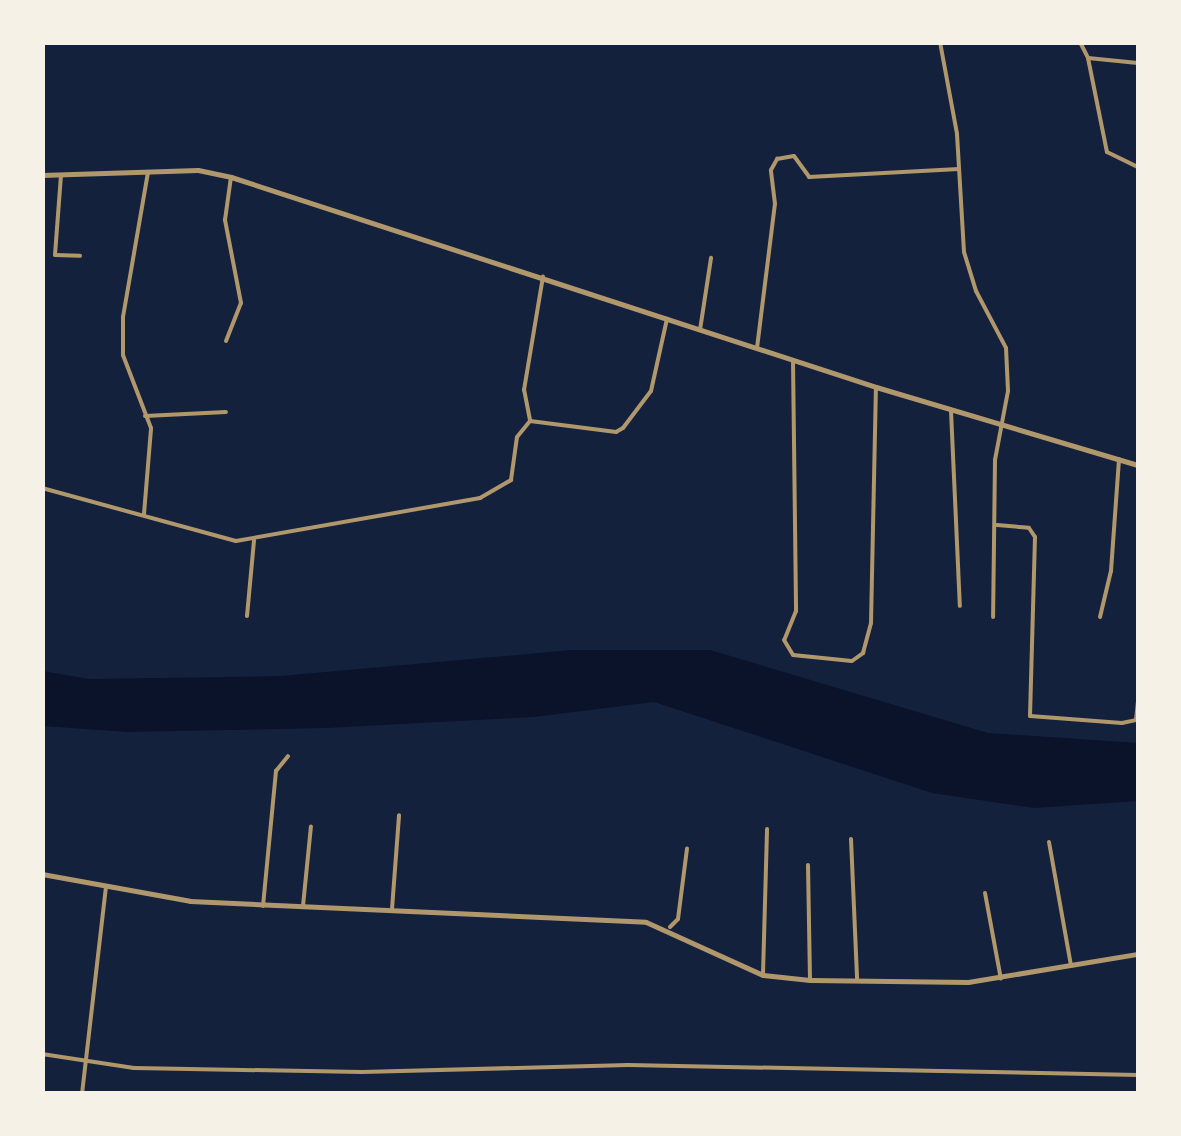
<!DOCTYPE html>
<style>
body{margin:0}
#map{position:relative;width:1181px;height:1136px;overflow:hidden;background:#14213d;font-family:"Titillium Web",sans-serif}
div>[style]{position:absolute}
.water>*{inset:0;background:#0b132b}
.minor>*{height:4px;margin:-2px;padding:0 2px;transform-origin:2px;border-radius:2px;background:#b1986c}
.tertiary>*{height:5px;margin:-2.5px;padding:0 2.5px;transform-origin:2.5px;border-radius:2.5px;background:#b1986c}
span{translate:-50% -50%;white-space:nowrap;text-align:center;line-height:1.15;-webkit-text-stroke:8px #f6f1e7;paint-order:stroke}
.frame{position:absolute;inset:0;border:45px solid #f6f1e7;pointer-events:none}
</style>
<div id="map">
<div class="water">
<div style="clip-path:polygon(571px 650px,710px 650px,988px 733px,1138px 743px,1138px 801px,1034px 808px,932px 793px,654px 702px,534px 717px,327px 728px,127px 732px,43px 726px,43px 671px,89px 679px,280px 676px)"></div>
</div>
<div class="minor">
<div style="left:940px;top:42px;width:94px;rotate:79.5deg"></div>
<div style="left:957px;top:134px;width:118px;rotate:86.6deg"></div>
<div style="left:964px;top:252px;width:41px;rotate:72.9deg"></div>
<div style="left:976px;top:291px;width:64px;rotate:62.2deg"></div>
<div style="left:1006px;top:348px;width:43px;rotate:87.3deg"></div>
<div style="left:1008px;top:391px;width:70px;rotate:100.7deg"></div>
<div style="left:995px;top:460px;width:157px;rotate:90.7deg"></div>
<div style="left:1080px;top:42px;width:18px;rotate:63deg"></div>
<div style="left:1088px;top:58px;width:50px;rotate:5.7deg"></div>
<div style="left:1088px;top:58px;width:96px;rotate:78.6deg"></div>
<div style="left:1107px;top:152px;width:34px;rotate:26deg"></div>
<div style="left:61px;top:175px;width:80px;rotate:94.3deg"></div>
<div style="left:55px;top:255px;width:25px;rotate:2deg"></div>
<div style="left:700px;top:330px;width:73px;rotate:-81.3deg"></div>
<div style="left:226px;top:341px;width:41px;rotate:-68.5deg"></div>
<div style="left:241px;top:303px;width:85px;rotate:-100.9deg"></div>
<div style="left:225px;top:220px;width:43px;rotate:-82.1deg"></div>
<div style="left:757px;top:348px;width:145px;rotate:-82.9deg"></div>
<div style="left:775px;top:204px;width:34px;rotate:-97deg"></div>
<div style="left:771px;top:170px;width:13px;rotate:-61deg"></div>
<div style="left:777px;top:159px;width:17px;rotate:-10deg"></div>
<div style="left:794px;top:156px;width:26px;rotate:54deg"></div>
<div style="left:809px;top:177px;width:150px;rotate:-3.1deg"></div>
<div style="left:793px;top:360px;width:251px;rotate:89.3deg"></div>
<div style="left:796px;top:611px;width:31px;rotate:112deg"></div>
<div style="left:784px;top:640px;width:17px;rotate:59deg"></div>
<div style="left:793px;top:655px;width:59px;rotate:5.8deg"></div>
<div style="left:852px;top:661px;width:14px;rotate:-36deg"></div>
<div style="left:863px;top:653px;width:31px;rotate:-75deg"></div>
<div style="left:871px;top:623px;width:236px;rotate:-88.8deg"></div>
<div style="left:951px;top:411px;width:195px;rotate:87.4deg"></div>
<div style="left:145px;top:416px;width:81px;rotate:-2.8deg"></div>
<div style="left:530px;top:420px;width:31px;rotate:-101deg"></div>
<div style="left:524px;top:390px;width:115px;rotate:-80.5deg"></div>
<div style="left:42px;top:488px;width:201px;rotate:15.3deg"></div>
<div style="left:236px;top:541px;width:248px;rotate:-10deg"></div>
<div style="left:480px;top:498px;width:36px;rotate:-30deg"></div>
<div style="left:511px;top:480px;width:43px;rotate:-82.1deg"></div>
<div style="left:517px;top:437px;width:21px;rotate:-51deg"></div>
<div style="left:530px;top:421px;width:87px;rotate:7.3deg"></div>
<div style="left:616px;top:432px;width:8px;rotate:-30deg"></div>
<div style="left:623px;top:428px;width:46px;rotate:-52.9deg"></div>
<div style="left:651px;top:391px;width:74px;rotate:-77.5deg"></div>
<div style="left:144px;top:514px;width:86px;rotate:-85.3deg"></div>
<div style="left:151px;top:428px;width:78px;rotate:-111deg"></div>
<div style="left:123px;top:355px;width:38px;rotate:-90deg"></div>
<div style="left:123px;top:317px;width:147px;rotate:-80.2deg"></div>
<div style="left:997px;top:525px;width:32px;rotate:5deg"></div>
<div style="left:1029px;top:528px;width:11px;rotate:56deg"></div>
<div style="left:1035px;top:537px;width:179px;rotate:91.6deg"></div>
<div style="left:1030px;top:716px;width:92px;rotate:4.4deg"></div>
<div style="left:1122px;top:723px;width:14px;rotate:-12deg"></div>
<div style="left:1136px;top:720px;width:19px;rotate:-84deg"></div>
<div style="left:247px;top:616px;width:76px;rotate:-84.7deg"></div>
<div style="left:1100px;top:617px;width:47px;rotate:-76.6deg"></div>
<div style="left:1111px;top:571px;width:112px;rotate:-85.9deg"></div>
<div style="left:851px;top:839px;width:140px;rotate:87.5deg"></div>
<div style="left:1049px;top:842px;width:125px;rotate:79.9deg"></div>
<div style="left:808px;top:865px;width:115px;rotate:89deg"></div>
<div style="left:985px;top:893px;width:87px;rotate:79.5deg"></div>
<div style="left:263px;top:906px;width:136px;rotate:-84.5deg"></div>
<div style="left:276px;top:771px;width:19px;rotate:-51deg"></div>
<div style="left:303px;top:906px;width:80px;rotate:-84.3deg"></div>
<div style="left:392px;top:909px;width:94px;rotate:-85.7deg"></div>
<div style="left:670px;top:927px;width:11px;rotate:-45deg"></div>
<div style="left:678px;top:919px;width:71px;rotate:-82.7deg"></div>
<div style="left:763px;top:974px;width:145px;rotate:-88.4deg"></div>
<div style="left:42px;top:1054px;width:93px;rotate:8.7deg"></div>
<div style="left:134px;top:1068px;width:228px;rotate:1deg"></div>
<div style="left:362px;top:1072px;width:266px;rotate:-1.5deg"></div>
<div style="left:628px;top:1065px;width:510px;rotate:1.12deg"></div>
<div style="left:82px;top:1094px;width:209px;rotate:-83.4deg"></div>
</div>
<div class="tertiary">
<div style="left:42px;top:175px;width:156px;rotate:-1.8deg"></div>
<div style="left:198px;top:170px;width:34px;rotate:12deg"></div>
<div style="left:231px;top:177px;width:678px;rotate:18.03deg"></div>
<div style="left:876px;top:387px;width:273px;rotate:16.6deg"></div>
<div style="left:42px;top:874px;width:150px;rotate:10.3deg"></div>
<div style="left:190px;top:901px;width:456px;rotate:2.6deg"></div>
<div style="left:646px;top:922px;width:128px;rotate:24.4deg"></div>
<div style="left:763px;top:975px;width:47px;rotate:6.1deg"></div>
<div style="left:810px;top:980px;width:158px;rotate:0.7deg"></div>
<div style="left:968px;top:982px;width:172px;rotate:-9.4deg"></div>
</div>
<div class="frame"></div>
</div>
